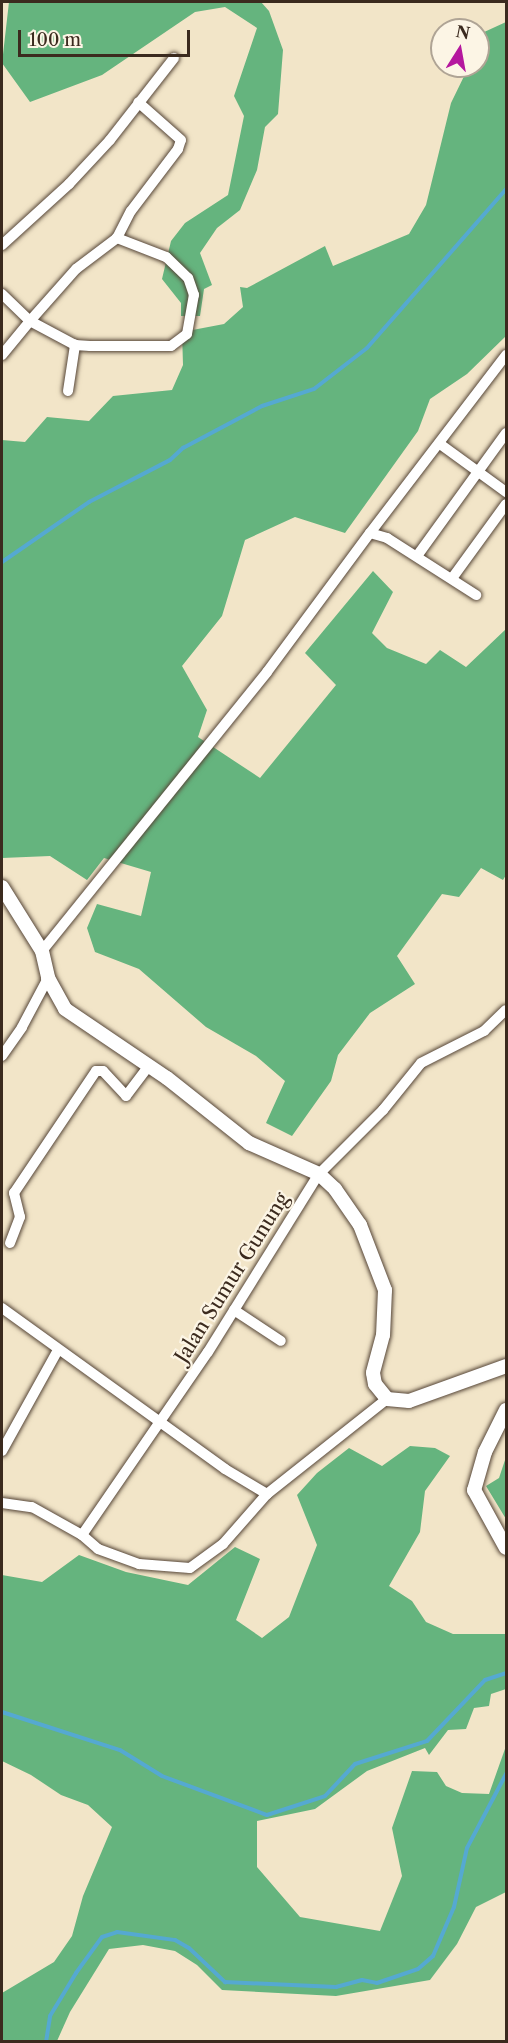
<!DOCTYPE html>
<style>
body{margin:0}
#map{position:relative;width:508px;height:2043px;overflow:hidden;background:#f2e5c8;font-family:"Libre Caslon Text",serif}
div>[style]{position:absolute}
.forest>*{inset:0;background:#65b47e}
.stream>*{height:4px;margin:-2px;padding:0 2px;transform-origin:2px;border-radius:2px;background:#55a9d1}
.roads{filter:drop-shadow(0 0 2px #564638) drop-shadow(0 0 2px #564638)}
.minor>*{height:10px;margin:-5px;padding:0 5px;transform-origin:5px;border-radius:5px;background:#fff}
.tertiary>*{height:14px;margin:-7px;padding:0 7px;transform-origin:7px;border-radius:7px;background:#fff}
span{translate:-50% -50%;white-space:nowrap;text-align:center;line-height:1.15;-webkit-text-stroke:4.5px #fcf5e5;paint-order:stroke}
.street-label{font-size:20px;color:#3b2a1e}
.frame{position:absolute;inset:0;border:3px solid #3b2a1e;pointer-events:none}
.north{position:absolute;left:430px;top:18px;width:60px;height:60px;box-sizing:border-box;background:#fcf5e5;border:2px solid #afa495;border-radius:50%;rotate:11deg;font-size:16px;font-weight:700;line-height:24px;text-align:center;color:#3b2a1e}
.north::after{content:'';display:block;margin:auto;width:21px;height:27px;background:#b5179e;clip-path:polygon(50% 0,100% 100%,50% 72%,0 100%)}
.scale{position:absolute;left:18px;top:30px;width:172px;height:27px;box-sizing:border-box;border:3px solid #3b2a1e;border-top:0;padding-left:8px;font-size:18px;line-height:21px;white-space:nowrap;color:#3b2a1e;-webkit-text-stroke:4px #fcf5e5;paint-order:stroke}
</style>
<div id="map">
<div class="forest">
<div style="clip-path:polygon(9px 2px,261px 2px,269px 11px,283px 50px,278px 114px,265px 127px,257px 170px,240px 210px,217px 228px,200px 253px,212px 285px,204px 289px,200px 316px,181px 316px,181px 303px,162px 279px,171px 241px,185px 223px,228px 195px,244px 116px,234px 96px,257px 28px,225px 7px,195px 12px,102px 75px,30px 102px,2px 63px)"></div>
<div style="clip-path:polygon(506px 22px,506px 336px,467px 374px,430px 399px,418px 431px,345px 533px,295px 517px,245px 540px,222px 616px,182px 666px,207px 710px,198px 737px,260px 778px,336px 685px,305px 653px,373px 571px,393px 592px,372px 633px,387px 648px,426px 664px,440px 650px,466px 667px,506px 629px,506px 875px,503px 880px,481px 868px,459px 897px,442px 894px,397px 956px,415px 984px,370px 1013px,338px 1055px,331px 1081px,292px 1136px,266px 1123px,285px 1081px,256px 1056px,206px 1027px,139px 969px,95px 952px,87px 928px,97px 904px,141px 916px,151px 872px,104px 858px,87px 880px,50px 856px,2px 858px,2px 440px,25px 442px,47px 417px,89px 421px,113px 396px,172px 390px,183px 365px,182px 332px,224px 324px,243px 307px,240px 287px,247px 288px,325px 246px,333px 266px,409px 234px,426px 205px,451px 103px,469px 66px,478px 66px,478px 42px,482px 33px)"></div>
<div style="clip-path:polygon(410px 1446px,435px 1448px,450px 1456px,425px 1491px,420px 1532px,389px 1586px,412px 1601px,426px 1622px,453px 1634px,506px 1634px,506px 1689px,491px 1694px,489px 1706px,474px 1708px,466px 1729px,448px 1730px,429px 1755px,425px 1748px,367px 1771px,315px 1809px,257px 1821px,257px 1867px,300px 1917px,380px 1931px,402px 1876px,392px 1828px,412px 1771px,437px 1772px,446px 1786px,462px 1793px,489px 1794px,506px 1746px,506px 1892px,476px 1907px,457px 1944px,430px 1980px,336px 1996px,222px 1990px,197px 1965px,175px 1951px,143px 1945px,109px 1949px,70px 2012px,57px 2041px,2px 2041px,2px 1993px,54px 1962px,72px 1936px,83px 1896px,112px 1827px,88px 1805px,61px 1795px,31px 1775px,2px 1761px,2px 1575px,42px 1582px,79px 1555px,126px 1572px,188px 1585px,235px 1547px,260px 1559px,236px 1620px,262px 1638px,289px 1617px,317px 1545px,297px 1495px,317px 1473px,349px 1448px,382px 1466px)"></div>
<div style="clip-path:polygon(506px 1457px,506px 1519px,486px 1486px,499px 1478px)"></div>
</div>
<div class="stream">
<div style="left:2px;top:562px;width:106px;rotate:-34.6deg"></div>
<div style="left:89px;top:502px;width:91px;rotate:-27.4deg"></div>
<div style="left:170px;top:460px;width:18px;rotate:-43deg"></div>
<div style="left:183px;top:448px;width:89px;rotate:-28deg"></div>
<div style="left:262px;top:406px;width:55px;rotate:-18.1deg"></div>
<div style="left:314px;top:389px;width:67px;rotate:-37.7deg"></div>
<div style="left:367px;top:348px;width:211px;rotate:-48.8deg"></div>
<div style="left:2px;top:1712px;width:124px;rotate:17.9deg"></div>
<div style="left:120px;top:1750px;width:49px;rotate:31.8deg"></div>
<div style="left:162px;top:1776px;width:112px;rotate:20.4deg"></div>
<div style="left:267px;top:1815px;width:61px;rotate:-18.1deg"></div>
<div style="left:325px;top:1796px;width:44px;rotate:-46.8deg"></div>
<div style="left:355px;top:1764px;width:76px;rotate:-17.7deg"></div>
<div style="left:427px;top:1741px;width:84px;rotate:-46.4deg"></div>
<div style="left:485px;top:1680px;width:22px;rotate:-18deg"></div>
<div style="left:46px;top:2042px;width:26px;rotate:-81deg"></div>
<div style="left:50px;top:2016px;width:50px;rotate:-58.8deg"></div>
<div style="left:76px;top:1973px;width:44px;rotate:-54.2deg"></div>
<div style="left:102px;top:1937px;width:16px;rotate:-18deg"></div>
<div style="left:117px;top:1932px;width:59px;rotate:7.9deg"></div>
<div style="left:175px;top:1940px;width:16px;rotate:30deg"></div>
<div style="left:189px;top:1948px;width:50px;rotate:43.4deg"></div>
<div style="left:225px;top:1982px;width:111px;rotate:2.6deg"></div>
<div style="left:336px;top:1987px;width:27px;rotate:-15deg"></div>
<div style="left:362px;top:1980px;width:15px;rotate:11deg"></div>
<div style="left:377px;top:1983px;width:43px;rotate:-18.9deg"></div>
<div style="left:418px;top:1969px;width:20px;rotate:-41deg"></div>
<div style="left:433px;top:1956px;width:53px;rotate:-66.8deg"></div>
<div style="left:454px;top:1907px;width:60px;rotate:-77.6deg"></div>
<div style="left:467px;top:1848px;width:84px;rotate:-62.2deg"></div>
</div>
<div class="roads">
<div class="minor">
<div style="left:117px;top:238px;width:30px;rotate:-63deg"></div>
<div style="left:131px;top:211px;width:78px;rotate:-52.8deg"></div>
<div style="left:178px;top:149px;width:9px;rotate:-72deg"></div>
<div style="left:181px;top:140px;width:57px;rotate:-138.5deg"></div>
<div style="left:2px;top:245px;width:91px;rotate:-42.3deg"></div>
<div style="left:69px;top:184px;width:60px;rotate:-47deg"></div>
<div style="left:110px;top:140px;width:104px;rotate:-52deg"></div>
<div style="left:2px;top:294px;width:39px;rotate:44deg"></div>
<div style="left:30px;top:321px;width:51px;rotate:28.1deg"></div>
<div style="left:75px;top:345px;width:15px;rotate:4deg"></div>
<div style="left:90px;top:346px;width:81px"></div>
<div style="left:171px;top:346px;width:20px;rotate:-37deg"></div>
<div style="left:187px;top:334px;width:40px;rotate:-80deg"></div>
<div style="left:194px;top:295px;width:18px;rotate:-109deg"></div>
<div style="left:188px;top:278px;width:30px;rotate:-136deg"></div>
<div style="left:166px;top:257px;width:53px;rotate:-158.8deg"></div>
<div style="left:117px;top:238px;width:51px;rotate:142.9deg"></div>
<div style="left:76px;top:269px;width:69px;rotate:131.5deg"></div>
<div style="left:30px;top:321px;width:44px;rotate:129.5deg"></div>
<div style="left:68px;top:391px;width:47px;rotate:-81.3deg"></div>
<div style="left:440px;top:444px;width:82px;rotate:36deg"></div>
<div style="left:370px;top:533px;width:224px;rotate:-52.6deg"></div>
<div style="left:417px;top:556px;width:152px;rotate:-54.1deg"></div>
<div style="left:453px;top:577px;width:90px;rotate:-54deg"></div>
<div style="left:42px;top:951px;width:358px;rotate:-51.1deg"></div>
<div style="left:267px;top:672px;width:173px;rotate:-53.5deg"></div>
<div style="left:370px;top:533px;width:18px;rotate:16deg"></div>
<div style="left:387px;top:538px;width:106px;rotate:32.6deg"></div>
<div style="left:2px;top:1056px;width:35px;rotate:-55deg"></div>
<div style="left:22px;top:1027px;width:55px;rotate:-62deg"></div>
<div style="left:10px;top:1243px;width:28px;rotate:-69deg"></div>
<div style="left:20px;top:1217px;width:25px;rotate:-104deg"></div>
<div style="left:14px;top:1193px;width:147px;rotate:-56.1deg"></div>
<div style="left:96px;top:1071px;width:7px"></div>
<div style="left:103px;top:1071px;width:34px;rotate:47deg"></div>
<div style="left:126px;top:1096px;width:38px;rotate:-53deg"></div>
<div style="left:2px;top:1308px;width:275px;rotate:35.8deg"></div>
<div style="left:225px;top:1469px;width:49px;rotate:30.8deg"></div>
<div style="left:267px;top:1494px;width:153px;rotate:-38.4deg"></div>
<div style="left:234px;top:1310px;width:56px;rotate:33.4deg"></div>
<div style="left:2px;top:1451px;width:115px;rotate:-61deg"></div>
<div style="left:2px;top:1503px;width:30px;rotate:8deg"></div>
<div style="left:32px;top:1507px;width:57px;rotate:29.2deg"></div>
<div style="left:82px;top:1535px;width:222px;rotate:-55.5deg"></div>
<div style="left:208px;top:1352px;width:210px;rotate:-58.1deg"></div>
<div style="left:319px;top:1174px;width:91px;rotate:-45deg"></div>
<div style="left:383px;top:1110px;width:60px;rotate:-51deg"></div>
<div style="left:421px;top:1063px;width:71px;rotate:-26.9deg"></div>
<div style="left:484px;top:1031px;width:30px;rotate:-44deg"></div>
<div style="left:82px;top:1535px;width:21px;rotate:41deg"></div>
<div style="left:98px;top:1549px;width:44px;rotate:20.1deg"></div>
<div style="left:139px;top:1564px;width:51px;rotate:4.5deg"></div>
<div style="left:190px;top:1568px;width:41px;rotate:-36deg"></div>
<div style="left:223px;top:1544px;width:67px;rotate:-48.7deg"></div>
</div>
<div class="tertiary">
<div style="left:2px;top:887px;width:75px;rotate:58deg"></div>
<div style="left:42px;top:951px;width:28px;rotate:77deg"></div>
<div style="left:48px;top:978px;width:35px;rotate:61deg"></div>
<div style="left:65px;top:1009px;width:123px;rotate:34.1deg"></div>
<div style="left:167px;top:1078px;width:105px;rotate:38.4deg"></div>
<div style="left:249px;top:1143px;width:77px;rotate:23.9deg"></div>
<div style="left:319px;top:1174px;width:22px;rotate:43deg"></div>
<div style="left:335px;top:1189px;width:44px;rotate:55.2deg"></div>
<div style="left:360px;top:1225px;width:70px;rotate:69deg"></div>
<div style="left:385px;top:1290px;width:45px;rotate:92.5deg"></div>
<div style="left:383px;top:1335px;width:39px;rotate:105deg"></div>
<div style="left:373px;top:1373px;width:11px;rotate:80deg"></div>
<div style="left:375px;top:1384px;width:19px;rotate:51deg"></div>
<div style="left:387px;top:1399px;width:22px;rotate:5deg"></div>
<div style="left:409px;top:1401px;width:103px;rotate:-19.8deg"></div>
<div style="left:506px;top:1410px;width:47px;rotate:116.6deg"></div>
<div style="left:485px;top:1452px;width:40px;rotate:106deg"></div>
<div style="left:474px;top:1490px;width:66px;rotate:61.1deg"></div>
</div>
</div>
<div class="street-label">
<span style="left:232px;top:1278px;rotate:-58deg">Jalan Sumur Gunung</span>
</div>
<div class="frame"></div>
<div class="north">N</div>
<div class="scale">100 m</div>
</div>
